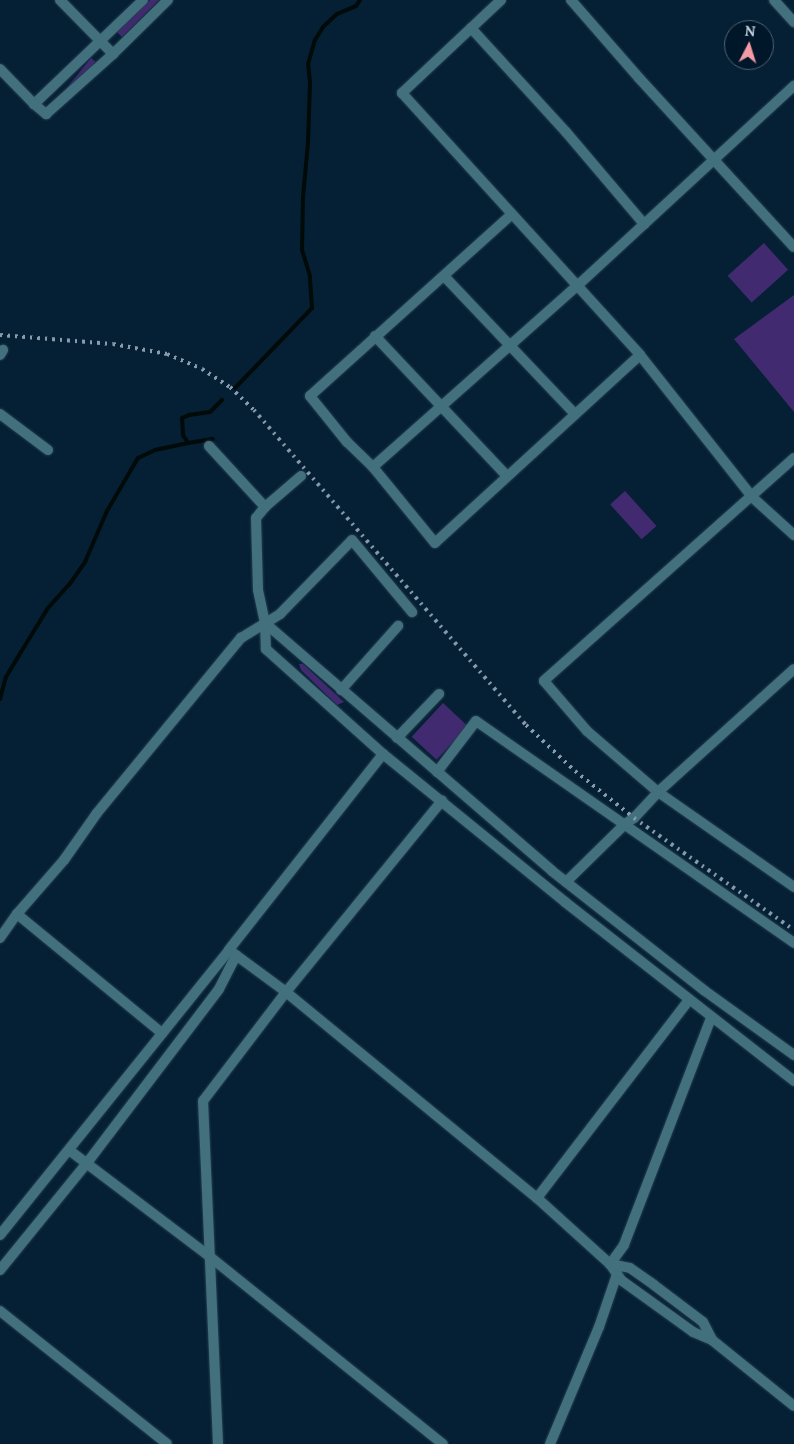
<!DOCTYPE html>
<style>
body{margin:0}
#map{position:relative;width:794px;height:1444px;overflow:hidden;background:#052034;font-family:Lora,serif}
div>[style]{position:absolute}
.green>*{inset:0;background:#422a71;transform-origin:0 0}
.stream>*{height:4px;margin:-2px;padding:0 2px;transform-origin:2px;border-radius:2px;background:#000a09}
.roads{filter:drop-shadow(0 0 1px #243d50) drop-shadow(0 0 1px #243d50)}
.pedestrian>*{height:10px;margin:-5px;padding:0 5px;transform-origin:5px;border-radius:5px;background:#42707d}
.minor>*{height:10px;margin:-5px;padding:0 5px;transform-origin:5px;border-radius:5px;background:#42707d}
.tertiary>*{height:10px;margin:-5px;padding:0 5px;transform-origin:5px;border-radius:5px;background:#42707d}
.rail>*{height:4px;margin-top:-2px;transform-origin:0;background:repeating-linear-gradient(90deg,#889bab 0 2.5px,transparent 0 7.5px)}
span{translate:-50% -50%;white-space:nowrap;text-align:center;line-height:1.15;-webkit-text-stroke:4px #00172a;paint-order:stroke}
.north{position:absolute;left:724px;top:20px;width:50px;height:50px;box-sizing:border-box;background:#00172a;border:1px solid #4e6273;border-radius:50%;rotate:5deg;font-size:14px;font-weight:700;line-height:20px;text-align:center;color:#c4d3e1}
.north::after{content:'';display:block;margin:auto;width:18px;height:22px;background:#f49aa4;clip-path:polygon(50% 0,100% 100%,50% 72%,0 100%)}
</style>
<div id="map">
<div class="green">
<div style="clip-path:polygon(150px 0,159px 0,122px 37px,117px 32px)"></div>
<div style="left:91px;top:58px;width:6px;height:55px;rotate:39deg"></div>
<div style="left:764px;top:243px;width:36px;height:49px;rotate:48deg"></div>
<div style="clip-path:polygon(794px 295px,794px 412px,734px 339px)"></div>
<div style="left:625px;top:491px;width:47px;height:20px;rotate:48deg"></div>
<div style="clip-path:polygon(299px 664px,303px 664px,344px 702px,337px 705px,301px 670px)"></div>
<div style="left:443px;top:703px;width:34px;height:46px;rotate:43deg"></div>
</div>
<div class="stream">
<div style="left:235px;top:388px;width:111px;rotate:-46.1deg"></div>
<div style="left:312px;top:308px;width:32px;rotate:-94deg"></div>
<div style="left:310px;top:276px;width:28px;rotate:-107deg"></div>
<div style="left:302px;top:249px;width:52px;rotate:-88.9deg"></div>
<div style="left:303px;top:197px;width:54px;rotate:-84.7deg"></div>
<div style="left:308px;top:143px;width:61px;rotate:-88.1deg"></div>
<div style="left:310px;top:82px;width:18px;rotate:-96deg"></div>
<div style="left:308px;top:64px;width:25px;rotate:-74deg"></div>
<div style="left:315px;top:40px;width:15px;rotate:-58deg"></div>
<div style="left:323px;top:27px;width:19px;rotate:-43deg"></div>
<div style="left:337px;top:14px;width:21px;rotate:-23deg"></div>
<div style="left:356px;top:6px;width:7px;rotate:-56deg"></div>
<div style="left:188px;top:443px;width:25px;rotate:-9deg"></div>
<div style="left:0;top:699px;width:23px;rotate:-75deg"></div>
<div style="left:6px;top:677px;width:29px;rotate:-59deg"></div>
<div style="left:21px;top:652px;width:52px;rotate:-58.5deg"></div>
<div style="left:48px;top:608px;width:31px;rotate:-48deg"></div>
<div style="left:69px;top:585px;width:28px;rotate:-55deg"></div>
<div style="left:85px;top:562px;width:56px;rotate:-66.7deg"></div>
<div style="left:107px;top:511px;width:61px;rotate:-59.7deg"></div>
<div style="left:138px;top:458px;width:19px;rotate:-25deg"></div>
<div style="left:155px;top:450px;width:34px;rotate:-12deg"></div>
<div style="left:188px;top:443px;width:9px;rotate:-122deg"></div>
<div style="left:183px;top:435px;width:17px;rotate:-93deg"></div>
<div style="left:182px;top:418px;width:8px;rotate:-23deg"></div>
<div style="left:189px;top:415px;width:21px;rotate:-8deg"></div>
<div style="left:210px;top:412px;width:17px;rotate:-45deg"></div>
</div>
<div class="roads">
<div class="pedestrian">
<div style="left:640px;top:355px;width:181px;rotate:51.7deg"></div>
</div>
<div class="minor">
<div style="left:60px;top:0;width:76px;rotate:45.5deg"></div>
<div style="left:501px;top:0;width:136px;rotate:136.8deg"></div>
<div style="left:402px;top:93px;width:354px;rotate:47.7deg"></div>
<div style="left:640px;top:355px;width:278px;rotate:137.5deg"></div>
<div style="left:435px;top:543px;width:98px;rotate:-129.2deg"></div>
<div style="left:373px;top:467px;width:36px;rotate:-136deg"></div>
<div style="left:347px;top:442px;width:59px;rotate:-128.8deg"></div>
<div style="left:310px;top:396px;width:270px;rotate:-42deg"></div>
<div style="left:571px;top:0;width:103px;rotate:48.9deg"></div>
<div style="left:639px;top:78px;width:229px;rotate:47.5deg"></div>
<div style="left:774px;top:0;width:30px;rotate:48deg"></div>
<div style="left:471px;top:28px;width:141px;rotate:47.6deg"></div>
<div style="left:566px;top:132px;width:121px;rotate:49.7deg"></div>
<div style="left:0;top:69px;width:49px;rotate:45.8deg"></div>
<div style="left:444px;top:276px;width:190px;rotate:46.5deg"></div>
<div style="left:375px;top:336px;width:192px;rotate:46.7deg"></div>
<div style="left:0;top:355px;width:6px;rotate:-59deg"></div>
<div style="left:0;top:414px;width:60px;rotate:36.9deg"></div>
<div style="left:209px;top:446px;width:83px;rotate:47.4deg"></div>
<div style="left:794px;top:458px;width:335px;rotate:138.3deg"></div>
<div style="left:544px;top:681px;width:66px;rotate:49.3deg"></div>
<div style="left:587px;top:731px;width:94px;rotate:40.7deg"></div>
<div style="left:658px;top:792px;width:166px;rotate:34.9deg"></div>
<div style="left:373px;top:467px;width:271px;rotate:-41.6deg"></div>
<div style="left:576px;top:287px;width:297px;rotate:-42.7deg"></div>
<div style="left:301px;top:476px;width:48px;rotate:139.3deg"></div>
<div style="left:265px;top:507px;width:14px;rotate:129deg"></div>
<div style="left:256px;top:518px;width:72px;rotate:88.4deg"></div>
<div style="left:258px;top:590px;width:34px;rotate:78deg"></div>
<div style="left:265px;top:623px;width:26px;rotate:88deg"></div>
<div style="left:266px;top:649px;width:157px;rotate:41.9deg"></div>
<div style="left:383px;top:754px;width:235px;rotate:39.1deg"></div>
<div style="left:565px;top:902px;width:291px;rotate:38deg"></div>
<div style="left:752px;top:497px;width:57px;rotate:42.1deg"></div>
<div style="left:265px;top:623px;width:379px;rotate:40.8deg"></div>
<div style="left:552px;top:871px;width:194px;rotate:38.1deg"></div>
<div style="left:705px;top:991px;width:110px;rotate:35.7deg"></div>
<div style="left:341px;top:690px;width:86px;rotate:-48.3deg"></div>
<div style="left:397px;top:738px;width:61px;rotate:-46.3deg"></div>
<div style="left:383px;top:754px;width:249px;rotate:128.2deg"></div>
<div style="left:229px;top:950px;width:71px;rotate:36.4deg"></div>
<div style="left:286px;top:992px;width:325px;rotate:39.4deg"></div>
<div style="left:537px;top:1198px;width:98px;rotate:42.1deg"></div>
<div style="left:610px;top:1264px;width:19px;rotate:55deg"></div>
<div style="left:621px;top:1280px;width:89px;rotate:35.8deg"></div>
<div style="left:693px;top:1332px;width:21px;rotate:23deg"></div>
<div style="left:712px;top:1340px;width:105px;rotate:38.8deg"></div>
<div style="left:437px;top:772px;width:64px;rotate:-52.6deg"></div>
<div style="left:476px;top:721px;width:388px;rotate:34.9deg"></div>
<div style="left:566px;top:882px;width:83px;rotate:-44.5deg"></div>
<div style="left:625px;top:824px;width:11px;rotate:-34deg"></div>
<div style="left:634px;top:818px;width:35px;rotate:-47deg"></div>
<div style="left:658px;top:792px;width:183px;rotate:-42.1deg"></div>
<div style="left:17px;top:914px;width:188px;rotate:39.4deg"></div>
<div style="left:0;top:938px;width:29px;rotate:-55deg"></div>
<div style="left:17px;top:914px;width:72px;rotate:-49deg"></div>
<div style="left:64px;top:860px;width:57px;rotate:-54.9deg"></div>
<div style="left:97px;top:813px;width:227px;rotate:-50.6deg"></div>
<div style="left:241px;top:638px;width:46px;rotate:-31.6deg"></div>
<div style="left:280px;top:614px;width:103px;rotate:-45.8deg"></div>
<div style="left:352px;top:540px;width:94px;rotate:50.2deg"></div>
<div style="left:711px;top:1018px;width:243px;rotate:111deg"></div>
<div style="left:624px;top:1245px;width:24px;rotate:126deg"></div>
<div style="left:610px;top:1264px;width:20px;rotate:11deg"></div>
<div style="left:630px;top:1268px;width:29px;rotate:35deg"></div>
<div style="left:654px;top:1285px;width:61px;rotate:37.1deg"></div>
<div style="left:703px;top:1322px;width:20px;rotate:63deg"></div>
<div style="left:69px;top:1150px;width:176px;rotate:37.1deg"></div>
<div style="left:209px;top:1256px;width:300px;rotate:38.8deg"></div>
<div style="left:537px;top:1198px;width:250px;rotate:-52.5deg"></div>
<div style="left:0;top:1311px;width:213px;rotate:38.5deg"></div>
<div style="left:218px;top:1444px;width:343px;rotate:-92.5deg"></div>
<div style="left:203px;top:1101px;width:137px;rotate:-52.7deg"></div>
<div style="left:286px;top:992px;width:247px;rotate:-50.8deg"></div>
<div style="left:550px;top:1444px;width:127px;rotate:-67.3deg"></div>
<div style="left:599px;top:1327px;width:56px;rotate:-71.2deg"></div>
</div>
<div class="tertiary">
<div style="left:143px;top:0;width:151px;rotate:136.3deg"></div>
<div style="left:34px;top:104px;width:16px;rotate:40deg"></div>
<div style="left:46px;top:114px;width:90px;rotate:-41.8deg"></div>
<div style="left:113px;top:54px;width:77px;rotate:-44.5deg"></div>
<div style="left:0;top:1235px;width:366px;rotate:-51.2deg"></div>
<div style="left:0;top:1270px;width:138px;rotate:-50.9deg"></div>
<div style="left:87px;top:1163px;width:218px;rotate:-52.8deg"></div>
<div style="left:219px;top:989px;width:38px;rotate:-63deg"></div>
</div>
</div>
<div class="rail">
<div style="left:0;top:335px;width:113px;rotate:4.6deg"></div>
<div style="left:113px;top:344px;width:55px;rotate:10.5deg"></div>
<div style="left:167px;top:354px;width:38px;rotate:23deg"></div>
<div style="left:202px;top:369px;width:33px;rotate:33deg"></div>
<div style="left:230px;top:387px;width:33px;rotate:44deg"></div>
<div style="left:254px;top:410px;width:416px;rotate:49.2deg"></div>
<div style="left:526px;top:725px;width:67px;rotate:43.2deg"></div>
<div style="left:575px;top:771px;width:75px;rotate:38.5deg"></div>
<div style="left:634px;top:818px;width:195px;rotate:35deg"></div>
</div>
<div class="north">N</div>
</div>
